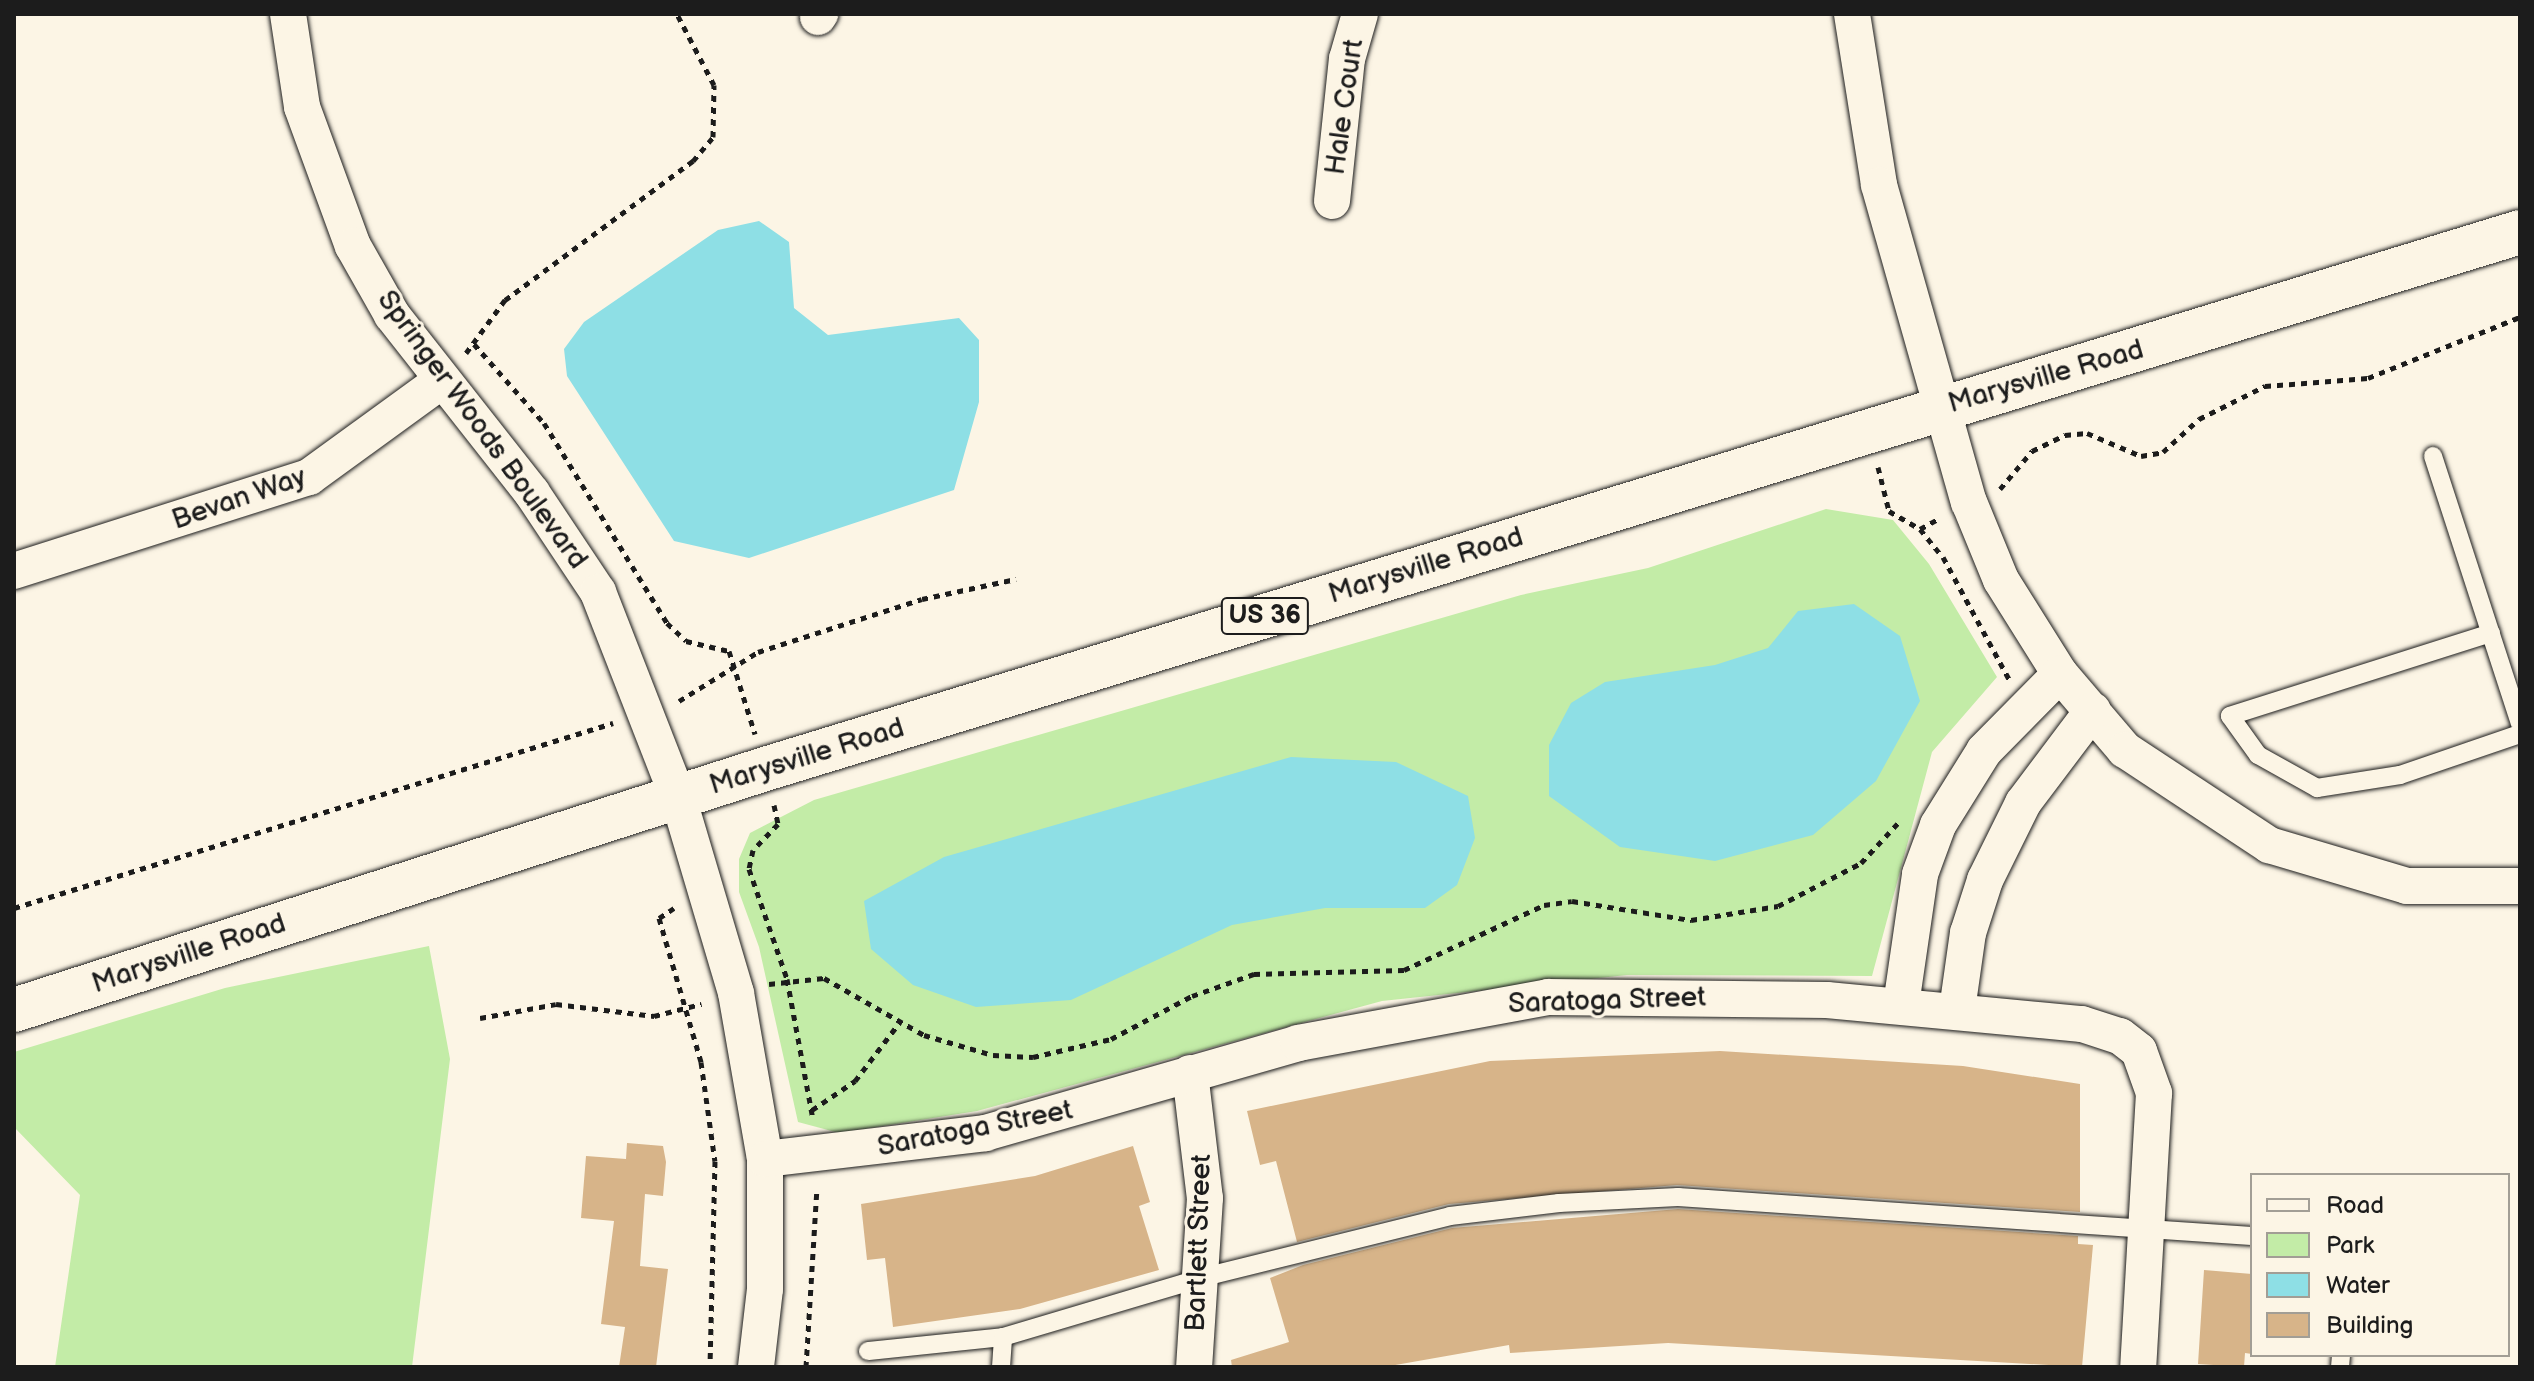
<!DOCTYPE html>
<style>
body{margin:0}
#map{position:relative;width:2534px;height:1381px;overflow:hidden;background:#fcf5e5;font-family:"Balsamiq Sans",sans-serif}
div>[style]{position:absolute}
.green>*{inset:0;background:#c3eca7}
.water>*{inset:0;background:#8edfe5}
.building>*{inset:0;background:#d7b489}
.path>*{height:5px;margin-top:-2.5px;transform-origin:0;background:repeating-linear-gradient(90deg,#1c1c1c 0 6px,transparent 0 12px)}
.roads{filter:drop-shadow(0 0 2px #1c1c1c) drop-shadow(0 0 2px #1c1c1c)}
.lane>*{height:18px;margin:-9px;padding:0 9px;transform-origin:9px;border-radius:9px;background:#fcf5e5}
.street>*{height:36px;margin:-18px;padding:0 18px;transform-origin:18px;border-radius:18px;background:#fcf5e5}
.highway>*{height:44px;margin:-22px;padding:0 22px;transform-origin:22px;border-radius:22px;background:#fcf5e5}
span{translate:-50% -50%;white-space:nowrap;text-align:center;line-height:1.15;-webkit-text-stroke:6px #fcf5e5;paint-order:stroke}
.shield-label span{padding:2px 6px;background:#fcf5e5;border:2px solid;border-radius:6px;-webkit-text-stroke-width:0}
.shield-label{font-size:26px;color:#1c1c1c;font-weight:700}
.street-label{font-size:28px;color:#1c1c1c}
.frame{position:absolute;inset:0;border:16px solid #1c1c1c;pointer-events:none}
.legend{position:absolute;left:2250px;top:1173px;width:260px;height:184px;box-sizing:border-box;background:#fcf5e5;border:2px solid #a29e95;margin:0;padding:10px 14px;list-style:none;font-size:24px;color:#1c1c1c}
.legend li{display:flex;align-items:center;gap:16px;height:40px}
.legend b{width:40px;border:2px solid #a29e95}
</style>
<div id="map">
<div class="green">
<div style="clip-path:polygon(1826px 509px,1893px 520px,1929px 564px,1997px 677px,1932px 752px,1872px 976px,1627px 975px,1382px 1001px,977px 1111px,839px 1133px,798px 1122px,759px 947px,739px 892px,739px 859px,750px 833px,814px 800px,1521px 595px,1648px 568px)"></div>
<div style="clip-path:polygon(429px 946px,450px 1059px,412px 1367px,55px 1367px,80px 1195px,14px 1127px,14px 1052px,225px 988px)"></div>
</div>
<div class="water">
<div style="clip-path:polygon(759px 221px,789px 242px,794px 308px,828px 335px,959px 318px,979px 340px,979px 402px,954px 490px,749px 558px,674px 541px,567px 376px,564px 349px,584px 322px,718px 230px)"></div>
<div style="clip-path:polygon(1854px 604px,1900px 636px,1920px 701px,1876px 781px,1813px 835px,1715px 861px,1620px 847px,1549px 796px,1549px 745px,1571px 703px,1605px 682px,1715px 665px,1768px 648px,1798px 611px)"></div>
<div style="clip-path:polygon(1291px 757px,1396px 762px,1468px 796px,1475px 838px,1457px 885px,1425px 908px,1325px 908px,1232px 925px,1071px 1000px,976px 1007px,913px 985px,871px 949px,864px 901px,944px 857px)"></div>
</div>
<div class="building">
<div style="clip-path:polygon(1720px 1051px,1963px 1066px,2080px 1084px,2080px 1212px,1677px 1185px,1449px 1204px,1297px 1242px,1276px 1161px,1260px 1165px,1247px 1111px,1490px 1061px)"></div>
<div style="clip-path:polygon(627px 1143px,663px 1146px,666px 1162px,663px 1196px,645px 1194px,640px 1266px,668px 1269px,656px 1367px,619px 1367px,625px 1327px,601px 1324px,614px 1221px,581px 1218px,586px 1156px,626px 1159px)"></div>
<div style="clip-path:polygon(1133px 1146px,1150px 1202px,1139px 1206px,1159px 1270px,1020px 1309px,893px 1327px,885px 1258px,867px 1260px,861px 1204px,1035px 1176px)"></div>
<div style="clip-path:polygon(1678px 1209px,2078px 1236px,2078px 1244px,2093px 1245px,2082px 1367px,1668px 1343px,1510px 1353px,1509px 1345px,1384px 1367px,1232px 1367px,1231px 1360px,1289px 1342px,1270px 1278px,1303px 1265px,1452px 1228px)"></div>
<div style="clip-path:polygon(2204px 1270px,2252px 1274px,2252px 1354px,2245px 1353px,2244px 1367px,2198px 1364px)"></div>
</div>
<div class="path">
<div style="left:474px;top:344px;width:106px;rotate:48.5deg"></div>
<div style="left:544px;top:423px;width:235px;rotate:58.4deg"></div>
<div style="left:667px;top:623px;width:26px;rotate:43deg"></div>
<div style="left:686px;top:641px;width:44px;rotate:13.1deg"></div>
<div style="left:729px;top:651px;width:87px;rotate:72.6deg"></div>
<div style="left:466px;top:353px;width:66px;rotate:-53.7deg"></div>
<div style="left:505px;top:300px;width:234px;rotate:-36.5deg"></div>
<div style="left:693px;top:161px;width:31px;rotate:-50deg"></div>
<div style="left:713px;top:137px;width:52px;rotate:-88.9deg"></div>
<div style="left:714px;top:85px;width:80px;rotate:-117.5deg"></div>
<div style="left:1878px;top:467px;width:45px;rotate:76deg"></div>
<div style="left:1889px;top:511px;width:36px;rotate:30deg"></div>
<div style="left:1920px;top:529px;width:36px;rotate:51deg"></div>
<div style="left:1943px;top:557px;width:139px;rotate:61.6deg"></div>
<div style="left:2000px;top:489px;width:50px;rotate:-49.9deg"></div>
<div style="left:2032px;top:451px;width:37px;rotate:-26deg"></div>
<div style="left:2065px;top:435px;width:22px;rotate:-5deg"></div>
<div style="left:2087px;top:433px;width:59px;rotate:23.1deg"></div>
<div style="left:2141px;top:456px;width:22px;rotate:-10deg"></div>
<div style="left:2163px;top:452px;width:49px;rotate:-42.5deg"></div>
<div style="left:2199px;top:419px;width:74px;rotate:-26.6deg"></div>
<div style="left:2265px;top:386px;width:103px;rotate:-4.4deg"></div>
<div style="left:2368px;top:378px;width:164px;rotate:-21.9deg"></div>
<div style="left:1920px;top:529px;width:23px;rotate:-29deg"></div>
<div style="left:679px;top:701px;width:93px;rotate:-31.8deg"></div>
<div style="left:758px;top:652px;width:172px;rotate:-17.9deg"></div>
<div style="left:922px;top:599px;width:96px;rotate:-12deg"></div>
<div style="left:774px;top:805px;width:19px;rotate:78deg"></div>
<div style="left:778px;top:824px;width:36px;rotate:134deg"></div>
<div style="left:753px;top:850px;width:19px;rotate:102deg"></div>
<div style="left:749px;top:869px;width:116px;rotate:70.9deg"></div>
<div style="left:787px;top:979px;width:142px;rotate:79.5deg"></div>
<div style="left:14px;top:908px;width:627px;rotate:-17.16deg"></div>
<div style="left:674px;top:908px;width:18px;rotate:146deg"></div>
<div style="left:659px;top:918px;width:150px;rotate:73.7deg"></div>
<div style="left:701px;top:1062px;width:100px;rotate:82deg"></div>
<div style="left:715px;top:1161px;width:206px;rotate:91.4deg"></div>
<div style="left:769px;top:984px;width:55px;rotate:-6.2deg"></div>
<div style="left:824px;top:978px;width:115px;rotate:29.7deg"></div>
<div style="left:924px;top:1035px;width:72px;rotate:16.2deg"></div>
<div style="left:993px;top:1055px;width:40px;rotate:2.9deg"></div>
<div style="left:1033px;top:1057px;width:80px;rotate:-13deg"></div>
<div style="left:1111px;top:1039px;width:92px;rotate:-28deg"></div>
<div style="left:1192px;top:996px;width:66px;rotate:-19.5deg"></div>
<div style="left:1254px;top:974px;width:150px;rotate:-1.5deg"></div>
<div style="left:1404px;top:970px;width:154px;rotate:-24.9deg"></div>
<div style="left:1544px;top:905px;width:28px;rotate:-8deg"></div>
<div style="left:1572px;top:901px;width:121px;rotate:9.1deg"></div>
<div style="left:1691px;top:920px;width:88px;rotate:-9.1deg"></div>
<div style="left:1778px;top:906px;width:93px;rotate:-27.4deg"></div>
<div style="left:1861px;top:863px;width:56px;rotate:-47.2deg"></div>
<div style="left:480px;top:1018px;width:77px;rotate:-10.4deg"></div>
<div style="left:556px;top:1004px;width:99px;rotate:7deg"></div>
<div style="left:654px;top:1016px;width:49px;rotate:-14.3deg"></div>
<div style="left:812px;top:1110px;width:52px;rotate:-34deg"></div>
<div style="left:855px;top:1081px;width:74px;rotate:-52.7deg"></div>
<div style="left:806px;top:1367px;width:178px;rotate:-86.5deg"></div>
</div>
<div class="roads">
<div class="lane">
<div style="left:2433px;top:456px;width:281px;rotate:72deg"></div>
<div style="left:2491px;top:633px;width:274px;rotate:162.4deg"></div>
<div style="left:2230px;top:716px;width:48px;rotate:54.3deg"></div>
<div style="left:2258px;top:755px;width:68px;rotate:29.2deg"></div>
<div style="left:2317px;top:788px;width:84px;rotate:-8.9deg"></div>
<div style="left:2400px;top:775px;width:127px;rotate:-18.9deg"></div>
<div style="left:868px;top:1351px;width:136px;rotate:-5.9deg"></div>
<div style="left:1003px;top:1337px;width:210px;rotate:-16.6deg"></div>
<div style="left:1204px;top:1277px;width:253px;rotate:-13.9deg"></div>
<div style="left:1450px;top:1216px;width:110px;rotate:-6.8deg"></div>
<div style="left:1559px;top:1203px;width:119px;rotate:-2.9deg"></div>
<div style="left:1678px;top:1197px;width:575px;rotate:3.89deg"></div>
<div style="left:1001px;top:1367px;width:30px;rotate:-86deg"></div>
<div style="left:2340px;top:1367px;width:12px;rotate:-85deg"></div>
</div>
<div class="street">
<div style="left:288px;top:14px;width:94px;rotate:81.4deg"></div>
<div style="left:302px;top:107px;width:148px;rotate:69.9deg"></div>
<div style="left:353px;top:246px;width:79px;rotate:60.5deg"></div>
<div style="left:392px;top:315px;width:226px;rotate:51.8deg"></div>
<div style="left:532px;top:493px;width:119px;rotate:56.3deg"></div>
<div style="left:598px;top:592px;width:220px;rotate:68.7deg"></div>
<div style="left:678px;top:797px;width:204px;rotate:73.5deg"></div>
<div style="left:736px;top:993px;width:169px;rotate:80.1deg"></div>
<div style="left:765px;top:1159px;width:130px;rotate:90deg"></div>
<div style="left:765px;top:1289px;width:79px;rotate:96.6deg"></div>
<div style="left:1852px;top:14px;width:173px;rotate:81deg"></div>
<div style="left:1879px;top:185px;width:330px;rotate:74.2deg"></div>
<div style="left:1969px;top:502px;width:84px;rotate:67.7deg"></div>
<div style="left:2001px;top:580px;width:111px;rotate:57.9deg"></div>
<div style="left:2060px;top:674px;width:100px;rotate:49.5deg"></div>
<div style="left:2125px;top:750px;width:173px;rotate:33.4deg"></div>
<div style="left:2269px;top:845px;width:144px;rotate:16.5deg"></div>
<div style="left:2407px;top:886px;width:113px"></div>
<div style="left:818px;top:17px;width:4px;rotate:-56deg"></div>
<div style="left:1332px;top:201px;width:143px;rotate:-84deg"></div>
<div style="left:1347px;top:59px;width:47px;rotate:-73.9deg"></div>
<div style="left:14px;top:571px;width:310px;rotate:-17.7deg"></div>
<div style="left:309px;top:477px;width:163px;rotate:-36deg"></div>
<div style="left:1901px;top:1005px;width:132px;rotate:-81.7deg"></div>
<div style="left:1920px;top:874px;width:52px;rotate:-69.8deg"></div>
<div style="left:1938px;top:825px;width:87px;rotate:-58.1deg"></div>
<div style="left:1984px;top:751px;width:108px;rotate:-45.4deg"></div>
<div style="left:1957px;top:1010px;width:78px;rotate:-81.9deg"></div>
<div style="left:1968px;top:933px;width:56px;rotate:-72.2deg"></div>
<div style="left:1985px;top:880px;width:86px;rotate:-63.7deg"></div>
<div style="left:2023px;top:803px;width:116px;rotate:-53deg"></div>
<div style="left:1190px;top:1073px;width:126px;rotate:83.2deg"></div>
<div style="left:1205px;top:1198px;width:169px;rotate:93.7deg"></div>
<div style="left:765px;top:1159px;width:222px;rotate:-6.7deg"></div>
<div style="left:985px;top:1133px;width:326px;rotate:-16deg"></div>
<div style="left:1298px;top:1043px;width:254px;rotate:-10.4deg"></div>
<div style="left:1548px;top:997px;width:279px;rotate:0.6deg"></div>
<div style="left:1827px;top:1000px;width:256px;rotate:5.4deg"></div>
<div style="left:2082px;top:1024px;width:40px;rotate:18deg"></div>
<div style="left:2120px;top:1036px;width:24px;rotate:38deg"></div>
<div style="left:2139px;top:1051px;width:45px;rotate:70.3deg"></div>
<div style="left:2154px;top:1093px;width:274px;rotate:93.3deg"></div>
</div>
<div class="highway">
<div style="left:14px;top:1010px;width:789px;rotate:-17.79deg"></div>
<div style="left:765px;top:769px;width:1835px;rotate:-17.01deg"></div>
</div>
</div>
<div class="shield-label">
<span style="left:1265px;top:616px">US 36</span>
</div>
<div class="street-label">
<span style="left:1345px;top:107px;rotate:-82deg">Hale Court</span>
<span style="left:2046px;top:377px;rotate:-16deg">Marysville Road</span>
<span style="left:482px;top:430px;rotate:54deg">Springer Woods Boulevard</span>
<span style="left:239px;top:499px;rotate:-19deg">Bevan Way</span>
<span style="left:1426px;top:566px;rotate:-17deg">Marysville Road</span>
<span style="left:807px;top:757px;rotate:-17deg">Marysville Road</span>
<span style="left:189px;top:954px;rotate:-18deg">Marysville Road</span>
<span style="left:1607px;top:1001px;rotate:-2deg">Saratoga Street</span>
<span style="left:975px;top:1129px;rotate:-11deg">Saratoga Street</span>
<span style="left:1199px;top:1243px;rotate:-88deg">Bartlett Street</span>
</div>
<div class="frame"></div>
<ul class="legend">
<li><b style="height:10px;background:#fcf5e5"></b>Road</li>
<li><b style="height:22px;background:#c3eca7"></b>Park</li>
<li><b style="height:22px;background:#8edfe5"></b>Water</li>
<li><b style="height:22px;background:#d7b489"></b>Building</li>
</ul>
</div>
